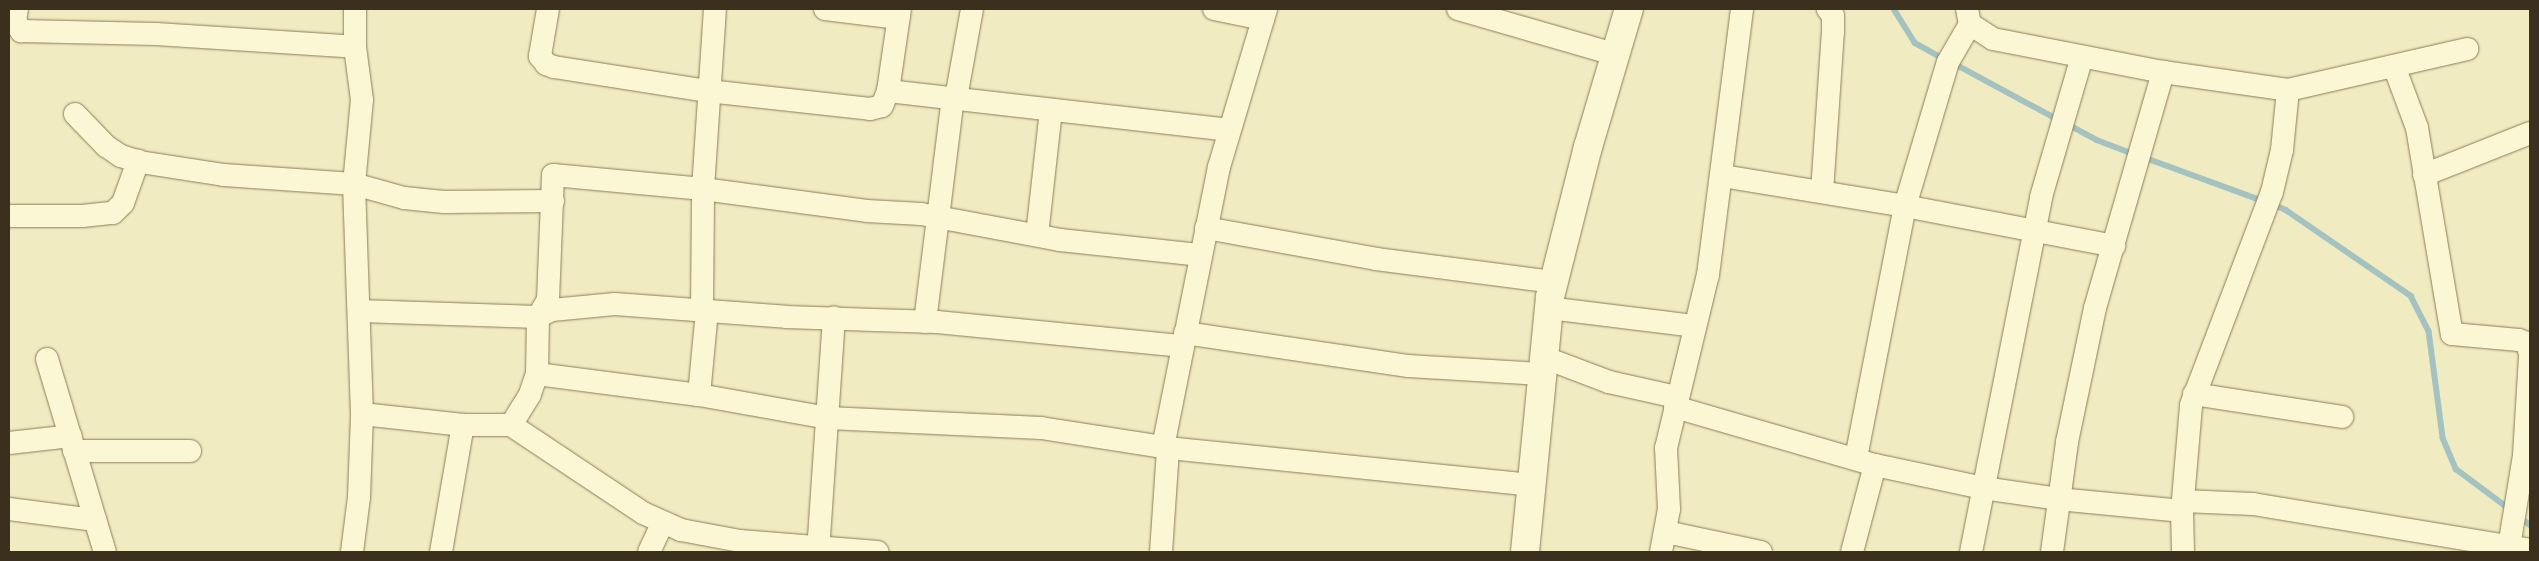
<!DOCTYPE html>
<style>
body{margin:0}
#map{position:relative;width:2539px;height:561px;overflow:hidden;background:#f1ebc1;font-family:"Times New Roman",serif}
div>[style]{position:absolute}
.stream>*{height:5.5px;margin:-2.75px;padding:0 2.75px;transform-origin:2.75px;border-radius:2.75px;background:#a4c3c0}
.roads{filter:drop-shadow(0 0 1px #8c7d57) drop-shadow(0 0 1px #8c7d57)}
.street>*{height:22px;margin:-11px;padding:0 11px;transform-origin:11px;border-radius:11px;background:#fbf7d5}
.secondary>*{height:28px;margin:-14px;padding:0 14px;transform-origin:14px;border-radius:14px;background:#fbf7d5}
span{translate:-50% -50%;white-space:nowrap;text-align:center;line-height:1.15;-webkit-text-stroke:5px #f8f4d1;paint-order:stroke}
.frame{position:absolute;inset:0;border:10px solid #3b301d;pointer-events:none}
</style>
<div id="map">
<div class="stream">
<div style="left:1894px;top:9px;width:40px;rotate:58deg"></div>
<div style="left:1915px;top:43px;width:33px;rotate:29deg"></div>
<div style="left:1953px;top:63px;width:120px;rotate:28.3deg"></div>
<div style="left:2067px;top:124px;width:34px;rotate:28deg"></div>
<div style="left:2097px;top:140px;width:40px;rotate:21deg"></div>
<div style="left:2143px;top:157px;width:128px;rotate:20.1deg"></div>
<div style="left:2272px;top:204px;width:15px;rotate:23deg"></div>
<div style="left:2286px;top:210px;width:152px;rotate:34.5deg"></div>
<div style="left:2411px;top:296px;width:39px;rotate:63deg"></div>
<div style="left:2429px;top:331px;width:108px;rotate:82.5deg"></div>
<div style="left:2443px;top:438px;width:34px;rotate:67deg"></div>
<div style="left:2456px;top:469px;width:69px;rotate:36.7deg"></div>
<div style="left:2520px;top:517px;width:13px;rotate:39deg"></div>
</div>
<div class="roads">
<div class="street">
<div style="left:17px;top:9px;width:11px;rotate:100deg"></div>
<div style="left:15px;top:20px;width:13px;rotate:61deg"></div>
<div style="left:21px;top:31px;width:135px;rotate:1.3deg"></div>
<div style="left:156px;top:34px;width:199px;rotate:3.7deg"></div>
<div style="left:548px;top:9px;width:48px;rotate:99.7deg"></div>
<div style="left:540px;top:56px;width:10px;rotate:53deg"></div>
<div style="left:546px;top:64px;width:9px;rotate:21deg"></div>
<div style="left:554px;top:67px;width:156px;rotate:8.9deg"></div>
<div style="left:708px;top:91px;width:163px;rotate:6.3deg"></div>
<div style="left:870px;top:109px;width:12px;rotate:-14deg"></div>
<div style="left:882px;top:106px;width:16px;rotate:-68deg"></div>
<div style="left:888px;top:91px;width:83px;rotate:-81.7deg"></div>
<div style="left:825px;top:9px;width:74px;rotate:7deg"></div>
<div style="left:1214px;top:9px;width:50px;rotate:11.5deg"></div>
<div style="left:1458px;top:9px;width:166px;rotate:16.1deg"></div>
<div style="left:1967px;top:9px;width:15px;rotate:79deg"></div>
<div style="left:1970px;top:24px;width:27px;rotate:33deg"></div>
<div style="left:1993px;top:39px;width:173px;rotate:11deg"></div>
<div style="left:2163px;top:72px;width:126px;rotate:8.2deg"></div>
<div style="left:2288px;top:90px;width:184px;rotate:-12.9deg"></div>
<div style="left:2394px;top:66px;width:66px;rotate:69.6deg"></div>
<div style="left:2417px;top:128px;width:209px;rotate:80.4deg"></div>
<div style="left:2452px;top:334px;width:67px;rotate:5.1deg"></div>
<div style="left:2519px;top:340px;width:9px;rotate:21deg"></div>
<div style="left:2527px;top:343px;width:11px;rotate:75deg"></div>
<div style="left:888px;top:91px;width:342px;rotate:6.5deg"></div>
<div style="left:956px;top:98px;width:90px;rotate:-79.8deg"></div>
<div style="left:75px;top:114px;width:45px;rotate:45.9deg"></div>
<div style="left:106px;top:146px;width:18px;rotate:34deg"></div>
<div style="left:121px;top:156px;width:20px;rotate:18deg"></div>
<div style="left:140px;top:162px;width:85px;rotate:8.8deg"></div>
<div style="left:224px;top:175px;width:130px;rotate:4deg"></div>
<div style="left:354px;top:184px;width:52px;rotate:15.6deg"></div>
<div style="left:404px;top:198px;width:40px;rotate:5.7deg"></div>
<div style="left:444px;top:202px;width:109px;rotate:-0.5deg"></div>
<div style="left:2424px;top:175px;width:114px;rotate:-21.6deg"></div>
<div style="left:1722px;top:176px;width:185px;rotate:9.3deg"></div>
<div style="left:1905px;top:206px;width:213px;rotate:10.8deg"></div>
<div style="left:1822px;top:192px;width:160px;rotate:-86.1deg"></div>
<div style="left:1833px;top:32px;width:16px;rotate:-90deg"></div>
<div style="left:1833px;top:16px;width:9px;rotate:-126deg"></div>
<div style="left:9px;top:216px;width:73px"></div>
<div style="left:82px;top:216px;width:31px;rotate:-6deg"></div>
<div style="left:113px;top:213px;width:14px;rotate:-45deg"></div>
<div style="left:123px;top:203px;width:45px;rotate:-70.3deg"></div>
<div style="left:1206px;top:228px;width:173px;rotate:10.3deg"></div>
<div style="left:1376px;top:259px;width:178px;rotate:7.4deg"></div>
<div style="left:1037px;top:235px;width:125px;rotate:-83.6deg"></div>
<div style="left:1548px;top:308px;width:148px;rotate:7deg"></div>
<div style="left:702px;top:310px;width:121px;rotate:-89.5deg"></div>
<div style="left:703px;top:189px;width:180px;rotate:-86.2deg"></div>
<div style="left:360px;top:311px;width:178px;rotate:1.9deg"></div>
<div style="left:538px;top:317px;width:16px;rotate:-27deg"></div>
<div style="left:552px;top:310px;width:63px;rotate:-5.4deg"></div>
<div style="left:615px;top:304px;width:171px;rotate:4.3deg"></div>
<div style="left:786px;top:317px;width:151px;rotate:1.9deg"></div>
<div style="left:937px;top:322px;width:247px;rotate:5.6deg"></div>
<div style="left:925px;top:322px;width:226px;rotate:-82.9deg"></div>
<div style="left:1185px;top:333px;width:226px;rotate:8.4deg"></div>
<div style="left:1409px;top:366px;width:132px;rotate:3.5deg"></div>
<div style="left:1543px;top:357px;width:71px;rotate:20.7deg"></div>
<div style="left:1609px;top:382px;width:69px;rotate:12.6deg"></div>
<div style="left:47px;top:359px;width:202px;rotate:73.3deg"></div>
<div style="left:537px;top:374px;width:163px;rotate:7.4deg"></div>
<div style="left:699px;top:395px;width:131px;rotate:10.1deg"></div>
<div style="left:828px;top:418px;width:213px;rotate:2.7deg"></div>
<div style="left:1041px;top:428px;width:129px;rotate:8.9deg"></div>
<div style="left:1168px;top:448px;width:364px;rotate:5.8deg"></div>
<div style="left:2194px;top:394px;width:150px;rotate:8.8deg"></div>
<div style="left:699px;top:395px;width:85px;rotate:-84.6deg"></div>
<div style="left:1675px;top:407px;width:208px;rotate:16.2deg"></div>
<div style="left:1875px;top:465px;width:110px;rotate:12deg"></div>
<div style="left:1983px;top:488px;width:76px;rotate:8.3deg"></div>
<div style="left:2058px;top:499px;width:125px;rotate:5.5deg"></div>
<div style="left:362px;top:414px;width:102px;rotate:6.2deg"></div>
<div style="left:463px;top:425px;width:48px"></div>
<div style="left:511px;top:425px;width:159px;rotate:33.7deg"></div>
<div style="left:643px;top:513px;width:42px;rotate:24.1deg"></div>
<div style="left:681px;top:530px;width:60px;rotate:10.6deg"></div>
<div style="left:740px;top:541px;width:138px;rotate:4.6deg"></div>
<div style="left:511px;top:425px;width:36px;rotate:-58deg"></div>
<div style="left:530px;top:394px;width:21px;rotate:-71deg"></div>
<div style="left:537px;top:374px;width:57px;rotate:-89deg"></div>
<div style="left:538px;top:317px;width:20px;rotate:-60deg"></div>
<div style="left:548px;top:300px;width:125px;rotate:-87.7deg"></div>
<div style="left:553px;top:175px;width:151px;rotate:5.3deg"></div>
<div style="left:703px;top:189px;width:165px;rotate:7.6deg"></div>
<div style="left:867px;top:211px;width:54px;rotate:3.2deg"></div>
<div style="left:921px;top:214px;width:141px;rotate:10.6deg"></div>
<div style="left:1060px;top:240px;width:142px;rotate:6.1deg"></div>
<div style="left:9px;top:443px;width:62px;rotate:-6.4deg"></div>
<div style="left:1163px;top:447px;width:286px;rotate:-78.7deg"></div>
<div style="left:1219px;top:167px;width:165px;rotate:-73.4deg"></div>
<div style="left:74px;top:451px;width:116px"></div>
<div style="left:1856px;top:458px;width:257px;rotate:-79deg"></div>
<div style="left:1905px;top:206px;width:150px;rotate:-73.4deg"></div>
<div style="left:1948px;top:62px;width:44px;rotate:-59.9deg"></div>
<div style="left:2183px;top:501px;width:70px;rotate:2.5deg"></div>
<div style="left:2253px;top:504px;width:281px;rotate:9.4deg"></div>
<div style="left:9px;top:509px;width:87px;rotate:7.3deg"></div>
<div style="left:1666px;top:532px;width:97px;rotate:11.9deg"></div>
<div style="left:2509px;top:547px;width:93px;rotate:-80.7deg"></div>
<div style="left:2524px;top:455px;width:97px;rotate:-86.5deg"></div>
<div style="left:352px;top:552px;width:55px;rotate:-82.7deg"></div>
<div style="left:359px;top:497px;width:83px;rotate:-87.9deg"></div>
<div style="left:362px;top:414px;width:230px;rotate:-92deg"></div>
<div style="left:354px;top:184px;width:84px;rotate:-84.6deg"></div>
<div style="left:362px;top:100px;width:53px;rotate:-97.5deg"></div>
<div style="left:355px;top:47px;width:38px;rotate:-90deg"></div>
<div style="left:441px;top:552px;width:129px;rotate:-80.2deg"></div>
<div style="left:649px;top:552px;width:31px;rotate:-65deg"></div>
<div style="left:818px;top:552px;width:235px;rotate:-86.1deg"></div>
<div style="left:1161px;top:552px;width:104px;rotate:-86.1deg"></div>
<div style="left:1661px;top:552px;width:44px;rotate:-79.5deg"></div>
<div style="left:1669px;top:509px;width:61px;rotate:-92.8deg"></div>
<div style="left:1666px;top:448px;width:178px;rotate:-76.4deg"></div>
<div style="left:1708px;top:275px;width:268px;rotate:-82.7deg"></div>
<div style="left:1852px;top:552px;width:90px;rotate:-75.2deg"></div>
<div style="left:1971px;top:552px;width:362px;rotate:-78.8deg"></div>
<div style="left:2041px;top:197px;width:146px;rotate:-73.7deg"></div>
<div style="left:2052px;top:552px;width:111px;rotate:-82.2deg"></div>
<div style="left:2067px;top:442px;width:137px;rotate:-78.2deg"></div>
<div style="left:2095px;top:308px;width:246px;rotate:-73.9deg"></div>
<div style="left:2183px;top:552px;width:41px;rotate:-91.4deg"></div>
<div style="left:2182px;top:511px;width:106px;rotate:-85.1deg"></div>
<div style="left:2191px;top:405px;width:228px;rotate:-69.2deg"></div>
<div style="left:2272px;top:192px;width:43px;rotate:-76.6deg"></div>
<div style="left:2282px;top:150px;width:60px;rotate:-84.3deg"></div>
</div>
<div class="secondary">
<div style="left:1525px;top:552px;width:256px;rotate:-84.4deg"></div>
<div style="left:1550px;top:297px;width:155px;rotate:-75.8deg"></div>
<div style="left:1588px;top:147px;width:144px;rotate:-73.5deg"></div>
</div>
</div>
<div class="frame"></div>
</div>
